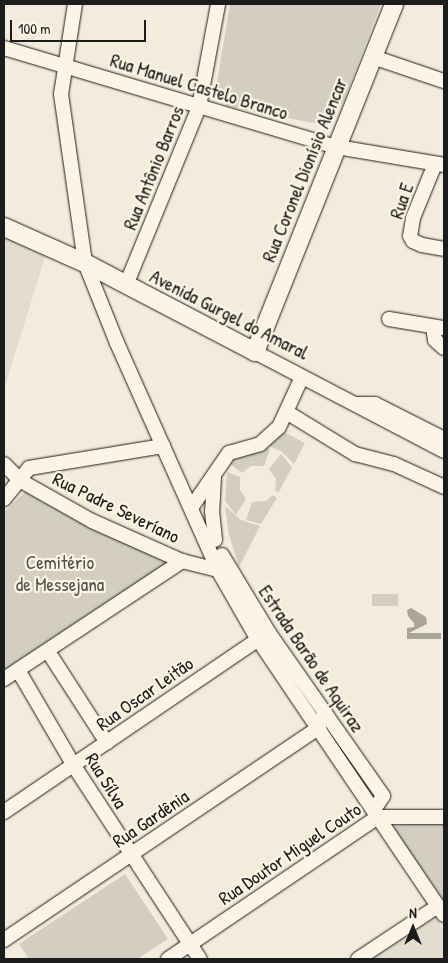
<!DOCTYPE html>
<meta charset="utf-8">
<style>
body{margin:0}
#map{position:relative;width:448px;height:963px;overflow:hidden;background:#f3ecdd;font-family:"Patrick Hand",sans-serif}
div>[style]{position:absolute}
.built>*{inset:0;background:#e3ddcf}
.green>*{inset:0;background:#d3cec1;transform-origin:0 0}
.water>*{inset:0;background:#aaa59b}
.roads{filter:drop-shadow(0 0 1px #1c1c1c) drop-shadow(0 0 1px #1c1c1c)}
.minor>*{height:14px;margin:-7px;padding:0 7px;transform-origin:7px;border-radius:7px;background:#fcf5e5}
.major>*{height:18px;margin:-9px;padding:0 9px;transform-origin:9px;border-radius:9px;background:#fcf5e5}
span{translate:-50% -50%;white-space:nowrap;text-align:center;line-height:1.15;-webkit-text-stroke:4.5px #fcf5e5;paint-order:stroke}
.street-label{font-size:19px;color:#1c1c1c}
.park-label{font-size:19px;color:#53514e}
.frame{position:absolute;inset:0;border:5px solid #1c1c1c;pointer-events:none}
.north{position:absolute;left:388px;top:903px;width:50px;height:50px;-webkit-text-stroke:4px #fcf5e5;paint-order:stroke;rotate:0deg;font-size:14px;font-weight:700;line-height:20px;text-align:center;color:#1c1c1c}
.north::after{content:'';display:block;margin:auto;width:18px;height:22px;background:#1c1c1c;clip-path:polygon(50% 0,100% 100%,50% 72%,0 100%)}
.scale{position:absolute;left:10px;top:20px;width:136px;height:22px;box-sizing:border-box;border:2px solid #1c1c1c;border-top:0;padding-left:6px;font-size:15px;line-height:18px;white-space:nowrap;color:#1c1c1c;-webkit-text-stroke:4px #fcf5e5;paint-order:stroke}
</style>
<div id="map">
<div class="built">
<div style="clip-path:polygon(4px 236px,46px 254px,4px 389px)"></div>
<div style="clip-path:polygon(434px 916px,444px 931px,444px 959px,372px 959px)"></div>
</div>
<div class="green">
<div style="clip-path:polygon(230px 4px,381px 4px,344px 100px,332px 118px,313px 123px,227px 106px,216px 88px)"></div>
<div style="clip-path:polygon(282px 431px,305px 443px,294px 464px,281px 451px,269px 446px)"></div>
<div style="clip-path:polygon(267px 447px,270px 449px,264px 466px,251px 466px,242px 473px,229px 463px,232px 459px)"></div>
<div style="clip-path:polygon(281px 454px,292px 467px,279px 492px,275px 491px,276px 479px,269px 469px)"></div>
<div style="clip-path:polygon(227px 472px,240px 477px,240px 490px,246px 499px,236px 515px,225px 501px)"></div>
<div style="clip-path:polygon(27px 490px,182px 564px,4px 677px,4px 512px)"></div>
<div style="clip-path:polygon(273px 495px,277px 498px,261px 524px,246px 520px,252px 502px,266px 501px)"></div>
<div style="clip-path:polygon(225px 506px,241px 520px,260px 526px,239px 567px,229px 535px)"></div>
<div style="left:372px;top:594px;width:26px;height:12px"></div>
<div style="clip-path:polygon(444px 823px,444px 901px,393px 828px,396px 825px)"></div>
<div style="clip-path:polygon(125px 874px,168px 939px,137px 959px,29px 959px,19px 944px)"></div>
</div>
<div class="water">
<div style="clip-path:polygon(411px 608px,426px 617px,427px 624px,409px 633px,441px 633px,441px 639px,407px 639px,407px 628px,414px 627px,414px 623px,408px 616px,407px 610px)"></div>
</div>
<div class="roads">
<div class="minor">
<div style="left:75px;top:4px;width:91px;rotate:98.8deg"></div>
<div style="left:61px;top:94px;width:171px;rotate:81.9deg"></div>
<div style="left:85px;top:263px;width:86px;rotate:68.2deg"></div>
<div style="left:117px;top:343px;width:248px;rotate:66deg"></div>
<div style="left:218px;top:570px;width:78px;rotate:60.2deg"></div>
<div style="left:257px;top:638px;width:334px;rotate:56deg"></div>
<div style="left:4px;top:48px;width:347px;rotate:16.6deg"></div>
<div style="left:337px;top:147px;width:109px;rotate:9.5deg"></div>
<div style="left:373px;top:57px;width:75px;rotate:18.7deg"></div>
<div style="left:435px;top:164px;width:58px;rotate:112.2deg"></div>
<div style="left:413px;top:218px;width:18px;rotate:99deg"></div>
<div style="left:410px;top:236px;width:6px;rotate:59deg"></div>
<div style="left:413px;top:241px;width:10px;rotate:24deg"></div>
<div style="left:422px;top:245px;width:22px;rotate:10deg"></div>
<div style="left:126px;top:285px;width:192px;rotate:-67.7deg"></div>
<div style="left:199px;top:107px;width:105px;rotate:-79.5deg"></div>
<div style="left:389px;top:319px;width:56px;rotate:9.3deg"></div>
<div style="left:433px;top:327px;width:13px;rotate:81deg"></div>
<div style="left:435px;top:340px;width:12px;rotate:42deg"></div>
<div style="left:255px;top:352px;width:213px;rotate:27.6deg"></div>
<div style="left:356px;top:404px;width:19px"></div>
<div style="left:375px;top:404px;width:77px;rotate:26.9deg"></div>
<div style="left:288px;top:413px;width:79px;rotate:31.5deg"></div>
<div style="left:355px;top:454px;width:40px;rotate:14.4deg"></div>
<div style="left:394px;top:464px;width:55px;rotate:24.7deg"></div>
<div style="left:4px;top:464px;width:24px;rotate:45deg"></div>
<div style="left:21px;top:481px;width:81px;rotate:29.4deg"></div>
<div style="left:92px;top:521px;width:98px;rotate:24deg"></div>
<div style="left:182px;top:561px;width:37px;rotate:14deg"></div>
<div style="left:214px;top:477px;width:34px;rotate:93deg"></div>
<div style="left:212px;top:511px;width:29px;rotate:84deg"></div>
<div style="left:4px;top:499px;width:40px;rotate:-51deg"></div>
<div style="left:29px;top:468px;width:136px;rotate:-9.3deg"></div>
<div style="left:191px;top:508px;width:67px;rotate:-55.4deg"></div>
<div style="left:229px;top:453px;width:32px;rotate:-16deg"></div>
<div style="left:260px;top:444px;width:25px;rotate:-42deg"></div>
<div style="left:279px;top:427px;width:55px;rotate:-65.3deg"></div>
<div style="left:222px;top:555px;width:91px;rotate:58.9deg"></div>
<div style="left:269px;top:633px;width:199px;rotate:55deg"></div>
<div style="left:383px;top:796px;width:17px;rotate:123deg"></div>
<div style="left:51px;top:656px;width:103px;rotate:57.2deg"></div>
<div style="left:18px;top:670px;width:111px;rotate:59.7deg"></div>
<div style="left:74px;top:766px;width:230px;rotate:56.9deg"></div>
<div style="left:4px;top:679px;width:214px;rotate:-33.5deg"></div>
<div style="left:4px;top:812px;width:315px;rotate:-34.2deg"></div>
<div style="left:4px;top:940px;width:379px;rotate:-34deg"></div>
<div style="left:318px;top:728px;width:17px;rotate:-65deg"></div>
<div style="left:168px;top:959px;width:254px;rotate:-34.1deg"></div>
<div style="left:378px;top:817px;width:66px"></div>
<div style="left:358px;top:959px;width:96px;rotate:-33.5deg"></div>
</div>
<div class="major">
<div style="left:4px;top:227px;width:89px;rotate:24deg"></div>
<div style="left:85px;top:263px;width:192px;rotate:27.6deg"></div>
<div style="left:255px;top:352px;width:375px;rotate:-68.2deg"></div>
</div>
</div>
<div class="street-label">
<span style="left:199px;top:87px;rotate:17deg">Rua Manuel Castelo Branco</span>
<span style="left:154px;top:168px;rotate:-68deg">Rua Antônio Barros</span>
<span style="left:305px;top:170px;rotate:-68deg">Rua Coronel Dionísio Alencar</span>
<span style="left:402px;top:201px;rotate:-71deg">Rua E</span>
<span style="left:229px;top:315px;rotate:27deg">Avenida Gurgel do Amaral</span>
<span style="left:116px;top:508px;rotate:26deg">Rua Padre Severíano</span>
<span style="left:311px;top:659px;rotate:56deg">Estrada Barão de Aquiraz</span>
<span style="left:145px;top:694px;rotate:-35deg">Rua Oscar Leitão</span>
<span style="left:106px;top:781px;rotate:58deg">Rua Sílva</span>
<span style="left:151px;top:819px;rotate:-34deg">Rua Gardênia</span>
<span style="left:290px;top:854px;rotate:-34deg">Rua Doutor Miguel Couto</span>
</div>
<div class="park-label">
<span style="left:60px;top:574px">Cemitério<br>de Messejana</span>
</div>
<div class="frame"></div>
<div class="north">N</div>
<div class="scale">100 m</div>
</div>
